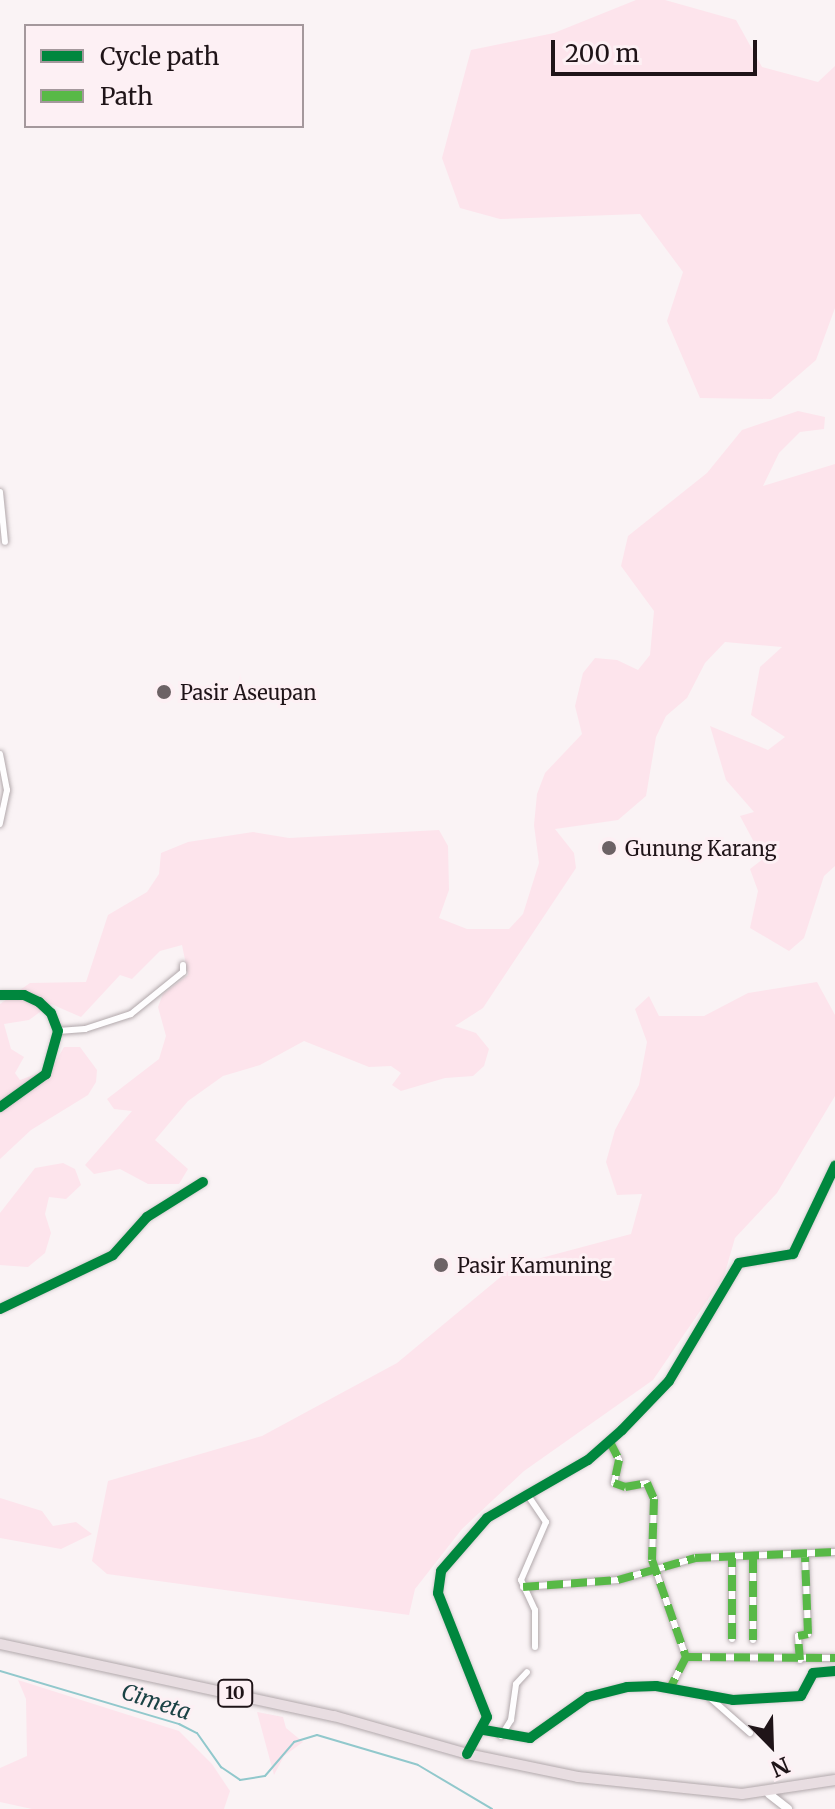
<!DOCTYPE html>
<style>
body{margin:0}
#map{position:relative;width:835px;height:1809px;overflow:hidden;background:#faf3f5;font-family:Merriweather,serif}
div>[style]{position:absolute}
.green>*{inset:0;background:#fde4ec}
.stream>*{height:2px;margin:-1px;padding:0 1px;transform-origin:1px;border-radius:1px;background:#91c8cc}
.roads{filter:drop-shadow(0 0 2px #b1a8ab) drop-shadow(0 0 2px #b1a8ab)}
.street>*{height:6px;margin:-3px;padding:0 3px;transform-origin:3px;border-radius:3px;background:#fefdfe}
.secondary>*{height:8px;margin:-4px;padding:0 4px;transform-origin:4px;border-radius:4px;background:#fefdfe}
.highway>*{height:10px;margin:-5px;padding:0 5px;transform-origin:5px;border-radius:5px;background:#e8dde1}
.quiet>*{height:8px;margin-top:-4px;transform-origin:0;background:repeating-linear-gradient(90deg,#58b947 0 16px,transparent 0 24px)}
.cycleway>*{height:10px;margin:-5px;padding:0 5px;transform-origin:5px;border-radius:5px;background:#00873e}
.dots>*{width:22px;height:22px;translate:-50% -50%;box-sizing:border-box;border:4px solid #fdf0f4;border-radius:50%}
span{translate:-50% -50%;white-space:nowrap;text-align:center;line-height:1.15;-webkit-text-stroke:6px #fdf0f4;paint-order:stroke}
.shield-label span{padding:2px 6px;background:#fdf0f4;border:2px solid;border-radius:6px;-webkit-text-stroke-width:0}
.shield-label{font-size:18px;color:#1f1418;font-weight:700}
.poi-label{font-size:20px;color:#1f1418}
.left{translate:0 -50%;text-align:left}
.water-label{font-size:22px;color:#1b4245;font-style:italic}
.legend{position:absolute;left:24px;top:24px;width:280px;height:104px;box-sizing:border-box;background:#fdf0f4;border:2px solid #a4989c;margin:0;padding:10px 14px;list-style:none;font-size:24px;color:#1f1418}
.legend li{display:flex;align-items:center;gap:16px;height:40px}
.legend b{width:40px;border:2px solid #a4989c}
.north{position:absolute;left:731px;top:1705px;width:80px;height:80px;-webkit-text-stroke:6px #fdf0f4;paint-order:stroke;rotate:157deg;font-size:22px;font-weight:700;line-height:32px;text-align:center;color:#1f1418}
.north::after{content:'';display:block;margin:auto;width:28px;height:36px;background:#1f1418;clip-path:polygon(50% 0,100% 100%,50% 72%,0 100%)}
.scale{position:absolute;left:551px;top:40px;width:206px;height:36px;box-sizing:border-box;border:4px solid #1f1418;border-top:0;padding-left:10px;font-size:24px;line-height:28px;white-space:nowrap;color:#1f1418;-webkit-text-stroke:6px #fdf0f4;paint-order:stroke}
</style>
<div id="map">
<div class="green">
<div style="clip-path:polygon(636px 0,665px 0,736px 20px,762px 67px,818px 82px,835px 66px,835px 308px,816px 360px,771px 399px,700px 398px,667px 321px,683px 272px,640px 214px,500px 219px,460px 208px,442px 158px,471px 50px,554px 33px)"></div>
<div style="clip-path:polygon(798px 411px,825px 417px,824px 429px,800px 432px,779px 453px,763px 486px,835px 464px,835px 866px,824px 876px,804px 938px,789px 951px,750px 928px,758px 891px,750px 869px,763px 859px,740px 816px,754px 812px,726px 780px,710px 726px,768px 750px,785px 737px,751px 715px,760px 667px,782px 647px,725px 642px,705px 663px,687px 698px,666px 716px,656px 737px,646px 796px,618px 820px,555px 829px,574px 853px,576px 868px,483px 1008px,455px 1026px,476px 1033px,489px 1049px,484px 1066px,473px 1076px,445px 1078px,401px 1091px,392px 1085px,401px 1073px,391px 1066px,369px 1067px,304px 1041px,260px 1065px,223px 1076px,188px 1101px,155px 1140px,188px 1169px,179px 1184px,148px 1184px,120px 1169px,94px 1174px,85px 1165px,132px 1111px,114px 1109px,107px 1099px,159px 1059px,166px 1036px,158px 1007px,163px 994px,188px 975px,182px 945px,160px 951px,132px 979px,120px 975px,81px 1017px,51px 1004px,29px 1020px,4px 1024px,11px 1049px,24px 1057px,15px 1073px,20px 1080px,52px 1068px,64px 1047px,80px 1047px,97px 1070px,96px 1082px,88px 1095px,31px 1130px,0 1159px,0 1004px,30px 983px,86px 982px,108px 915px,147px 892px,159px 874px,161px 853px,188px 842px,253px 832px,289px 838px,439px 830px,448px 846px,449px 890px,439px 918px,467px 929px,509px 929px,523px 914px,539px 863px,534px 825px,537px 794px,545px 773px,582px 734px,575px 706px,583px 673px,595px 658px,617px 660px,638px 670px,650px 655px,654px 611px,621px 566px,628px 536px,707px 473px,742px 430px)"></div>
<div style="clip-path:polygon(817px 982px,835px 1015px,835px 1096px,777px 1193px,735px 1238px,724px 1276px,653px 1380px,524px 1471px,462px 1529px,415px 1589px,409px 1615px,107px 1574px,92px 1561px,108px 1481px,262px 1436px,397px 1363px,515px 1265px,631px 1234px,642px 1194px,617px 1195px,606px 1162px,615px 1130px,639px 1085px,647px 1042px,635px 1009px,649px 996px,659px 1016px,704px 1016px,748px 993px)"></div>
<div style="clip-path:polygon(63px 1163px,75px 1169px,81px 1185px,66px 1199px,49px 1197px,45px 1214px,51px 1233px,45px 1253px,28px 1267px,0 1265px,0 1213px,35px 1168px)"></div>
<div style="clip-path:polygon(0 1498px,42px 1511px,53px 1526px,76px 1522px,92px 1534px,61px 1549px,0 1538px)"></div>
<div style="clip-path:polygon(18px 1680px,179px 1731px,212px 1764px,230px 1791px,224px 1809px,32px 1809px,0 1802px,0 1768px,27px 1756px,26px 1699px)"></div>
<div style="clip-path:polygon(257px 1712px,283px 1717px,286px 1728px,303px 1742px,284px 1756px,274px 1775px)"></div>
</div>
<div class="stream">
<div style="left:0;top:1671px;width:187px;rotate:16.5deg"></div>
<div style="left:179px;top:1724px;width:20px;rotate:27deg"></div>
<div style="left:197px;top:1733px;width:42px;rotate:54.8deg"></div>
<div style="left:221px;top:1767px;width:23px;rotate:34deg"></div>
<div style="left:240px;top:1780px;width:25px;rotate:-9deg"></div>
<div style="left:265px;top:1776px;width:45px;rotate:-49.5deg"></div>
<div style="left:294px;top:1742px;width:24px;rotate:-17deg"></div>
<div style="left:317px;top:1735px;width:105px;rotate:16.5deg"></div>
<div style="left:418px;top:1765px;width:86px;rotate:30.7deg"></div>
</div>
<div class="roads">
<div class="street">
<div style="left:0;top:492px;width:50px;rotate:84.3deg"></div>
<div style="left:0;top:754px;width:37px;rotate:79deg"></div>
<div style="left:7px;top:790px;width:35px;rotate:102deg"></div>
<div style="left:0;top:995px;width:24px"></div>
<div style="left:24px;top:995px;width:17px;rotate:25deg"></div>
<div style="left:39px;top:1002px;width:16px;rotate:43deg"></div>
<div style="left:51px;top:1013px;width:19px;rotate:69deg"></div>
<div style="left:58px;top:1031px;width:45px;rotate:105.6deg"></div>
<div style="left:46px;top:1074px;width:57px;rotate:144.3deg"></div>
<div style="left:58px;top:1031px;width:27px;rotate:-4deg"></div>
<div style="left:85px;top:1029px;width:48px;rotate:-18.1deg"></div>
<div style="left:131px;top:1014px;width:67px;rotate:-38.9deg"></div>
<div style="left:183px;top:972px;width:7px;rotate:-90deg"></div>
<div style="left:0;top:1309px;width:125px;rotate:-25.5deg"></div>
<div style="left:113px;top:1255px;width:51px;rotate:-48.2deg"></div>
<div style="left:147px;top:1217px;width:66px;rotate:-32deg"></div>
<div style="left:610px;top:1442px;width:20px;rotate:63deg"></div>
<div style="left:619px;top:1460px;width:24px;rotate:102deg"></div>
<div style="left:614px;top:1483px;width:12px;rotate:20deg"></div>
<div style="left:625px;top:1487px;width:22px;rotate:-10deg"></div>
<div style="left:647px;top:1483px;width:17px;rotate:66deg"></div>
<div style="left:654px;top:1499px;width:61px;rotate:91.9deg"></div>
<div style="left:652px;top:1560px;width:103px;rotate:70.7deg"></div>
<div style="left:686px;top:1657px;width:35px;rotate:117deg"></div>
<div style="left:527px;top:1494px;width:34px;rotate:56deg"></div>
<div style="left:546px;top:1522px;width:63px;rotate:113.3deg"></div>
<div style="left:521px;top:1580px;width:33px;rotate:65deg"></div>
<div style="left:535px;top:1610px;width:37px;rotate:90deg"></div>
<div style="left:753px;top:1557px;width:83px;rotate:90deg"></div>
<div style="left:523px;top:1587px;width:95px;rotate:-4.2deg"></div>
<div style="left:618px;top:1580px;width:80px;rotate:-15.9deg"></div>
<div style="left:695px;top:1558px;width:140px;rotate:-2.5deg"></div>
<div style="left:732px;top:1639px;width:81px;rotate:-90deg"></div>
<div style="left:686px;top:1657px;width:149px;rotate:0.4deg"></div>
<div style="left:800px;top:1660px;width:24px;rotate:-95deg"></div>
<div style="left:798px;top:1636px;width:10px;rotate:-11deg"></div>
<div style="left:808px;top:1634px;width:77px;rotate:-92.2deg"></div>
<div style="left:708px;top:1696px;width:56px;rotate:41.4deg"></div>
<div style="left:484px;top:1730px;width:47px;rotate:9.9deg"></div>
<div style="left:530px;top:1738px;width:71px;rotate:-35.3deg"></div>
<div style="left:588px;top:1697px;width:40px;rotate:-14.4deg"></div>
<div style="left:627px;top:1687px;width:29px;rotate:-2deg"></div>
<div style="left:656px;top:1686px;width:78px;rotate:10.3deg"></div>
<div style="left:733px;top:1700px;width:68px;rotate:-3.4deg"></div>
<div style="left:801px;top:1696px;width:26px;rotate:-62deg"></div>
<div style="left:813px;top:1673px;width:22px;rotate:-5deg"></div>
<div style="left:501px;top:1736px;width:19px;rotate:-58deg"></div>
<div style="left:511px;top:1720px;width:36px;rotate:-82deg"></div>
<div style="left:516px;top:1684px;width:16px;rotate:-47deg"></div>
<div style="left:467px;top:1754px;width:42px;rotate:-61.6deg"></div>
<div style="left:487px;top:1717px;width:133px;rotate:-111.6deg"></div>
<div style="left:438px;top:1593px;width:22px;rotate:-82deg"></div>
<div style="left:441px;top:1571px;width:70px;rotate:-49deg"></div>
<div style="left:487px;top:1518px;width:116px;rotate:-29.9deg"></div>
<div style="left:588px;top:1460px;width:45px;rotate:-41.4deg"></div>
<div style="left:622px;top:1430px;width:68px;rotate:-46.2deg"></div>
<div style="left:669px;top:1381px;width:137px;rotate:-59.3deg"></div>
<div style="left:739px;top:1263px;width:55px;rotate:-9.5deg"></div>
<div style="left:793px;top:1254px;width:98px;rotate:-64.5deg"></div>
</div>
<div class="secondary">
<div style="left:769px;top:1794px;width:24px;rotate:38deg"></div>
</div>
<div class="highway">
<div style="left:0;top:1644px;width:342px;rotate:12.2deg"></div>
<div style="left:334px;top:1716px;width:138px;rotate:15.9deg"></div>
<div style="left:467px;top:1754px;width:113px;rotate:11.7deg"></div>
<div style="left:578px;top:1777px;width:165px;rotate:5.9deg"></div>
<div style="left:742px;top:1794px;width:94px;rotate:-8.6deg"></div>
</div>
</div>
<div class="quiet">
<div style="left:610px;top:1442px;width:20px;rotate:63deg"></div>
<div style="left:619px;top:1460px;width:24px;rotate:102deg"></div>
<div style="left:614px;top:1483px;width:12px;rotate:20deg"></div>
<div style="left:625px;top:1487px;width:22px;rotate:-10deg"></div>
<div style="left:647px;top:1483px;width:17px;rotate:66deg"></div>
<div style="left:654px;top:1499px;width:61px;rotate:91.9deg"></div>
<div style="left:652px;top:1560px;width:103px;rotate:70.7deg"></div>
<div style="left:686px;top:1657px;width:35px;rotate:117deg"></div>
<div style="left:753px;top:1557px;width:83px;rotate:90deg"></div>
<div style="left:523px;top:1587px;width:95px;rotate:-4.2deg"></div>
<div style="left:618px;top:1580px;width:80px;rotate:-15.9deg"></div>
<div style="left:695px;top:1558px;width:140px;rotate:-2.5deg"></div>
<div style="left:732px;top:1639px;width:81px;rotate:-90deg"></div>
<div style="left:686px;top:1657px;width:149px;rotate:0.4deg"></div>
<div style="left:800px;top:1660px;width:24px;rotate:-95deg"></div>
<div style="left:798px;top:1636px;width:10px;rotate:-11deg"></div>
<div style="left:808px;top:1634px;width:77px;rotate:-92.2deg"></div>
</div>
<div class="cycleway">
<div style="left:0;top:995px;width:24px"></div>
<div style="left:24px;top:995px;width:17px;rotate:25deg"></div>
<div style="left:39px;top:1002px;width:16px;rotate:43deg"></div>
<div style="left:51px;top:1013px;width:19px;rotate:69deg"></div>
<div style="left:58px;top:1031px;width:45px;rotate:105.6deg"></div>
<div style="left:46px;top:1074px;width:57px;rotate:144.3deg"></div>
<div style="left:0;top:1309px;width:125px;rotate:-25.5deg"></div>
<div style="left:113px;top:1255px;width:51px;rotate:-48.2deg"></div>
<div style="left:147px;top:1217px;width:66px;rotate:-32deg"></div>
<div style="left:484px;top:1730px;width:47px;rotate:9.9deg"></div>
<div style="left:530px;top:1738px;width:71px;rotate:-35.3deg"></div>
<div style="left:588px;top:1697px;width:40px;rotate:-14.4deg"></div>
<div style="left:627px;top:1687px;width:29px;rotate:-2deg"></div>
<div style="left:656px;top:1686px;width:78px;rotate:10.3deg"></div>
<div style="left:733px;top:1700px;width:68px;rotate:-3.4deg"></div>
<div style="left:801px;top:1696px;width:26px;rotate:-62deg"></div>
<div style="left:813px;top:1673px;width:22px;rotate:-5deg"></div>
<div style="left:467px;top:1754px;width:42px;rotate:-61.6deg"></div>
<div style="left:487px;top:1717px;width:133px;rotate:-111.6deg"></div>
<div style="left:438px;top:1593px;width:22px;rotate:-82deg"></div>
<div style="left:441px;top:1571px;width:70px;rotate:-49deg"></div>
<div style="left:487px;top:1518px;width:116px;rotate:-29.9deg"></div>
<div style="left:588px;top:1460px;width:45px;rotate:-41.4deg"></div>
<div style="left:622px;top:1430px;width:68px;rotate:-46.2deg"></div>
<div style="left:669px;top:1381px;width:137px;rotate:-59.3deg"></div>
<div style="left:739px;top:1263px;width:55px;rotate:-9.5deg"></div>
<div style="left:793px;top:1254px;width:98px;rotate:-64.5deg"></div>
</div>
<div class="dots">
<div style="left:164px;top:692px;background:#6c6265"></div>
<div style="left:609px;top:848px;background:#6c6265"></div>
<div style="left:441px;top:1265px;background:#6c6265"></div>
</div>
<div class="shield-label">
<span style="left:235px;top:1693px">10</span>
</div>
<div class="poi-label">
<span class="left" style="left:180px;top:692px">Pasir Aseupan</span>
<span class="left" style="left:625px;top:848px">Gunung Karang</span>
<span class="left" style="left:457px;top:1265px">Pasir Kamuning</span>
</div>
<div class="water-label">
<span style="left:156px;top:1702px;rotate:18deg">Cimeta</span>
</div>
<ul class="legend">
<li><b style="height:10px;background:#00873e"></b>Cycle path</li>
<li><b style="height:10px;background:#58b947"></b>Path</li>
</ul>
<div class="north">N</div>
<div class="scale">200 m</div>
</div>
